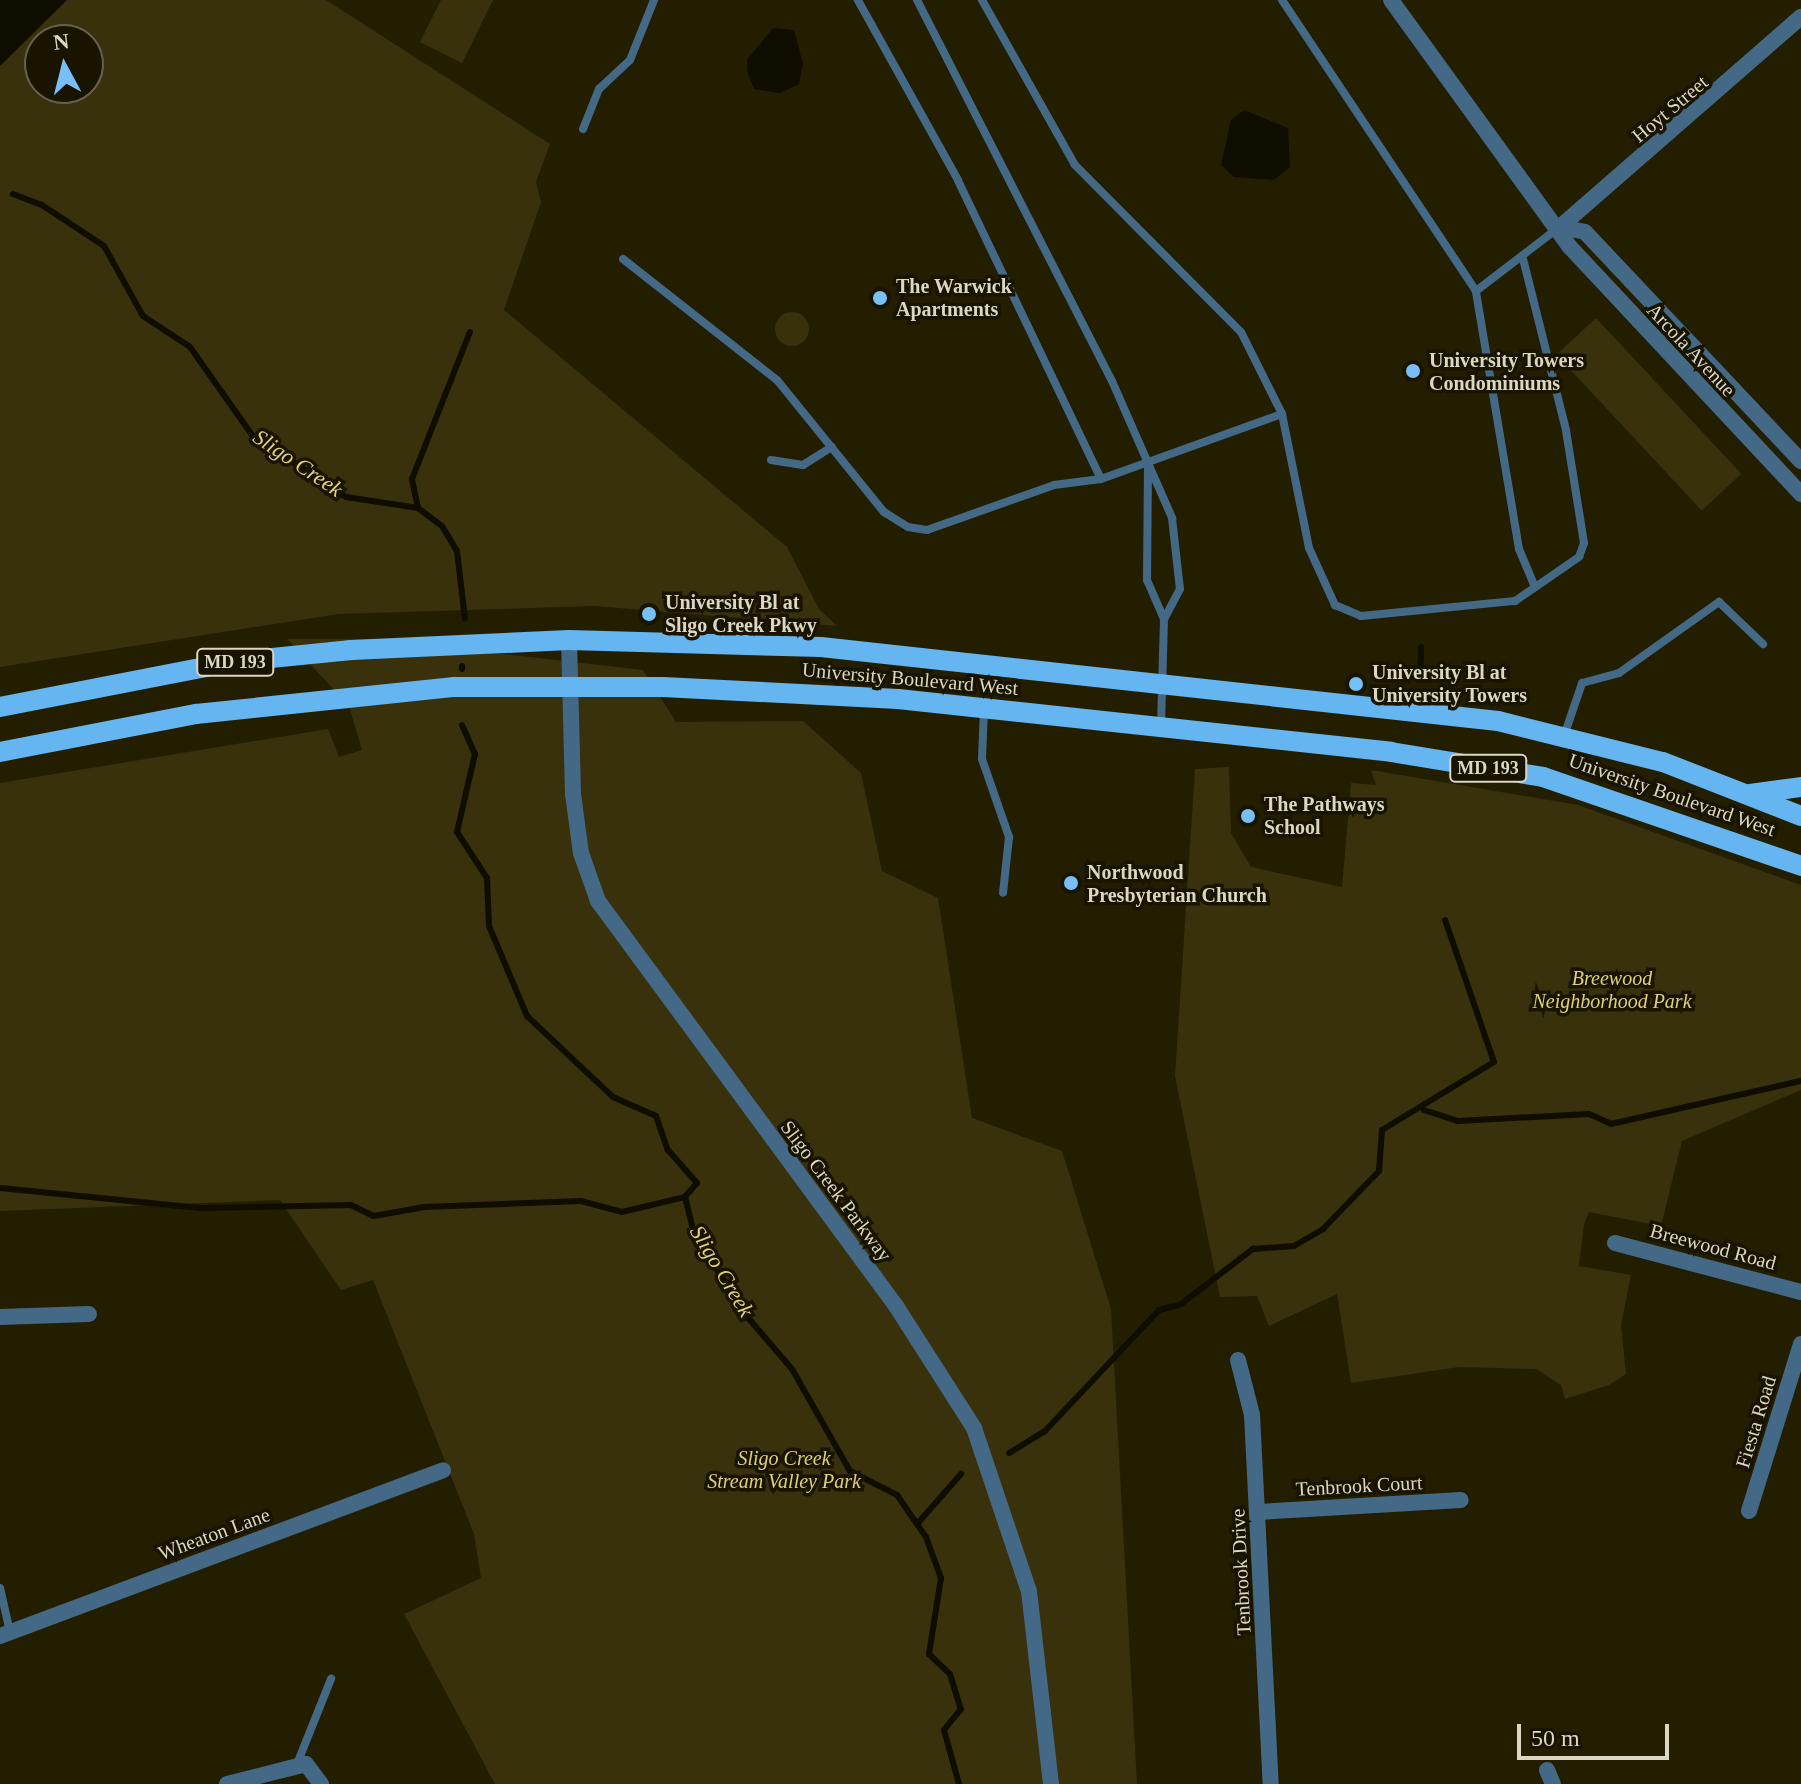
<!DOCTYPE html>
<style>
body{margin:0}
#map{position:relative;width:1801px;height:1784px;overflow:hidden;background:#241e00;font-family:Georgia,serif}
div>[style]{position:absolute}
.green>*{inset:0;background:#38310c;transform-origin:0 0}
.round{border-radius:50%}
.water>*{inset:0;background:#0f0c00}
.stream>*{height:6px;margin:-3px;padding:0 3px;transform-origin:3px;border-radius:3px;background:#0f0c00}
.service>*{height:8px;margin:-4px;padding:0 4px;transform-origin:4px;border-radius:4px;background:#446986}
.minor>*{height:16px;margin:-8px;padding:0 8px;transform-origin:8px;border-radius:8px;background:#446986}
.tertiary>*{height:16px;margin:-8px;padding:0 8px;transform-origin:8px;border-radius:8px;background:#446986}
.primary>*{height:20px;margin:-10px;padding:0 10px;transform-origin:10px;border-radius:10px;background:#65b5f1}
.dots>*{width:22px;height:22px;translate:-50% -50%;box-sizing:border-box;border:4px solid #191400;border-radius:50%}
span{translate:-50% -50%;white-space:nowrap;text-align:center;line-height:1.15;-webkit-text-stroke:7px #191400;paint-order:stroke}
.shield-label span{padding:2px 6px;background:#191400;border:2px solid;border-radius:6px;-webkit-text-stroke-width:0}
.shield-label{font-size:18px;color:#dad7c5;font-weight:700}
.street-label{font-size:20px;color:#dad7c5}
.poi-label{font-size:20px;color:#dad7c5;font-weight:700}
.left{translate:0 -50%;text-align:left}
.park-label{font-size:20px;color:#e0d07a;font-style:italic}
.water-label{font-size:22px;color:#e3d27c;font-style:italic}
.north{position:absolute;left:24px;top:24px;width:80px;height:80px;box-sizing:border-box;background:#191400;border:2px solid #66624f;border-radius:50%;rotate:353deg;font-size:22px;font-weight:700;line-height:32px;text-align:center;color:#dad7c5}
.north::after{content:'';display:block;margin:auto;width:28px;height:36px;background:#78bff7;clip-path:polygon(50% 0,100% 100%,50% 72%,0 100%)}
.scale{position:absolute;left:1517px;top:1724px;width:152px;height:36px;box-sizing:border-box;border:4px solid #dad7c5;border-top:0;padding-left:10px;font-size:24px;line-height:28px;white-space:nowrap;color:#dad7c5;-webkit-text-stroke:6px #191400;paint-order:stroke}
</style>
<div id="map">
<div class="green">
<div style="clip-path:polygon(evenodd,0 0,326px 0,550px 144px,536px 182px,541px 202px,504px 310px,787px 547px,819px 609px,837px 626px,594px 606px,338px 614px,0 667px,0 0,40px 40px,88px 40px,88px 88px,40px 88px,40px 40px)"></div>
<div style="clip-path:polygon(441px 0,493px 0,462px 63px,420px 42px)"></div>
<div class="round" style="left:775px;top:312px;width:34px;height:34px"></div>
<div style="left:1596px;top:318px;width:213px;height:54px;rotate:47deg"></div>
<div style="clip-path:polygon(287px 639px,374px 639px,643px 670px,676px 722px,803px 721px,861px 773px,882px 871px,938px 898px,972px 1118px,1062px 1151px,1111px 1309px,1137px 1784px,495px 1784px,404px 1614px,481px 1578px,474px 1534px,373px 1280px,341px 1290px,280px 1200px,0 1211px,0 783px,328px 729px,339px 757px,362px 750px,349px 706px)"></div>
<div style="clip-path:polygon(1229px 767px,1231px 833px,1251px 867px,1342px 887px,1351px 783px,1376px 785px,1371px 770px,1578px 805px,1801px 885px,1801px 1090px,1682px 1141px,1661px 1226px,1589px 1212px,1584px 1224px,1579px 1266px,1631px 1275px,1621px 1325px,1626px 1374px,1609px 1385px,1565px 1399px,1561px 1385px,1536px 1369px,1459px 1367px,1351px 1383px,1337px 1294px,1269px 1326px,1257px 1296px,1220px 1297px,1175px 1076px,1195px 769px)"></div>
</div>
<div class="water">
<div style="clip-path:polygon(0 0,67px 0,0 66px)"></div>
<div style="clip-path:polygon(773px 28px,794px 30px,803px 64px,799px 84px,780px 93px,754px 89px,747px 71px,747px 60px)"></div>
<div style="clip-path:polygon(1244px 110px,1288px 128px,1290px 167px,1274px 180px,1234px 177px,1221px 165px,1231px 120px)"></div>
</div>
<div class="stream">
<div style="left:13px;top:194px;width:31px;rotate:21deg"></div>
<div style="left:42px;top:205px;width:74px;rotate:33.5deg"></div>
<div style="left:104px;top:246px;width:80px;rotate:60.9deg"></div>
<div style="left:143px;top:316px;width:56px;rotate:33.4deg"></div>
<div style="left:190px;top:347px;width:108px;rotate:54.8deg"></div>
<div style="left:252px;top:435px;width:113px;rotate:33.4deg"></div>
<div style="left:346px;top:497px;width:73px;rotate:8.7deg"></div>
<div style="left:418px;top:508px;width:30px;rotate:37deg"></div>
<div style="left:442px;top:526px;width:29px;rotate:59deg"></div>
<div style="left:457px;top:551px;width:68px;rotate:83.3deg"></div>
<div style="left:418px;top:508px;width:30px;rotate:-102deg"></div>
<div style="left:412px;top:479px;width:158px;rotate:-68.5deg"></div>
<div style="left:462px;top:669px;width:3px;rotate:-90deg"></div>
<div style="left:1420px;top:679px;width:32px;rotate:-88deg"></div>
<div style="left:462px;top:725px;width:32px;rotate:66deg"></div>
<div style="left:475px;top:754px;width:80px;rotate:103deg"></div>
<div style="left:457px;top:832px;width:55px;rotate:56.9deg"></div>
<div style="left:487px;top:878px;width:48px;rotate:87.6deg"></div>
<div style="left:489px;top:926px;width:98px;rotate:67.1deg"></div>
<div style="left:527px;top:1016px;width:118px;rotate:43.3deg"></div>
<div style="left:613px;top:1097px;width:47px;rotate:23.8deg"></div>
<div style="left:656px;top:1116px;width:36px;rotate:71deg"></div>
<div style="left:668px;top:1150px;width:44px;rotate:48.7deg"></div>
<div style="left:697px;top:1183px;width:18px;rotate:131deg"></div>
<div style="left:685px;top:1197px;width:37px;rotate:76deg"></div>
<div style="left:694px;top:1233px;width:94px;rotate:58deg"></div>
<div style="left:744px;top:1313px;width:74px;rotate:49.4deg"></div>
<div style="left:792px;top:1369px;width:117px;rotate:60.4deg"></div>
<div style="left:850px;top:1471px;width:53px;rotate:27.1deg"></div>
<div style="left:897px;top:1495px;width:51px;rotate:55.4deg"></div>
<div style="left:926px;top:1537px;width:44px;rotate:69.9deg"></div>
<div style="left:941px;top:1578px;width:77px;rotate:99deg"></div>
<div style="left:929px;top:1654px;width:29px;rotate:44deg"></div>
<div style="left:950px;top:1674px;width:37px;rotate:73deg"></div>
<div style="left:961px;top:1709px;width:27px;rotate:129deg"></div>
<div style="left:944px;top:1730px;width:56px;rotate:74.5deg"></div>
<div style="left:1424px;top:1110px;width:36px;rotate:18deg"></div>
<div style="left:1458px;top:1121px;width:131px;rotate:-3.1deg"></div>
<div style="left:1589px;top:1114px;width:24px;rotate:24deg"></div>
<div style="left:1611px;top:1124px;width:195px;rotate:-12.8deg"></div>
<div style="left:0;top:1188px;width:201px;rotate:5.7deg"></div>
<div style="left:200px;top:1208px;width:151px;rotate:-1.1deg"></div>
<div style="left:351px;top:1205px;width:25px;rotate:26deg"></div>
<div style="left:374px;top:1216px;width:51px;rotate:-10.2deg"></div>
<div style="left:424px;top:1207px;width:157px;rotate:-2.2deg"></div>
<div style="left:581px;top:1201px;width:42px;rotate:15deg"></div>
<div style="left:622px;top:1212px;width:65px;rotate:-13.4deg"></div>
<div style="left:1009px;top:1453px;width:42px;rotate:-31.4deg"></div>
<div style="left:1045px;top:1431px;width:166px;rotate:-46.7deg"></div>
<div style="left:1159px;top:1310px;width:23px;rotate:-15deg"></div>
<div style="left:1181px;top:1304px;width:91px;rotate:-37.4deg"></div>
<div style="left:1253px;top:1249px;width:41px;rotate:-4.2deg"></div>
<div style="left:1294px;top:1246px;width:34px;rotate:-30deg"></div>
<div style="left:1323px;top:1229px;width:81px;rotate:-46deg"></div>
<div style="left:1379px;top:1171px;width:41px;rotate:-85.8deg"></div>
<div style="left:1382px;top:1130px;width:131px;rotate:-31.3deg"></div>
<div style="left:1494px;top:1062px;width:150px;rotate:-109deg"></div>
<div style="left:917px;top:1524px;width:67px;rotate:-48.7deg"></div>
</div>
<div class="service">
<div style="left:917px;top:0;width:428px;rotate:62.9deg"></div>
<div style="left:1112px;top:381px;width:150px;rotate:66.3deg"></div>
<div style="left:1172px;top:518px;width:71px;rotate:83.6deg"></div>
<div style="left:1180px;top:589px;width:34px;rotate:118deg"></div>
<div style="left:1164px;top:619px;width:107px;rotate:91.6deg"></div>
<div style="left:982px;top:0;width:189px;rotate:60.6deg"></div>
<div style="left:1075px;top:165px;width:235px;rotate:45.2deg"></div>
<div style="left:1241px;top:332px;width:92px;rotate:63.4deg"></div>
<div style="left:1282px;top:414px;width:137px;rotate:78.6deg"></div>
<div style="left:1309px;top:548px;width:63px;rotate:65.5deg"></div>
<div style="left:1335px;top:605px;width:28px;rotate:23deg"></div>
<div style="left:1361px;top:616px;width:155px;rotate:-5.6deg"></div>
<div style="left:1515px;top:601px;width:78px;rotate:-34.5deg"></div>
<div style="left:1579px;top:557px;width:15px;rotate:-70deg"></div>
<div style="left:1584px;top:543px;width:114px;rotate:-99.1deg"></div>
<div style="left:1566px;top:430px;width:176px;rotate:-104.1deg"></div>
<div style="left:1282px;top:0;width:350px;rotate:56.3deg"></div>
<div style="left:583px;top:129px;width:43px;rotate:-68.2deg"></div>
<div style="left:599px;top:89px;width:42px;rotate:-43.1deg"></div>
<div style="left:630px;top:60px;width:65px;rotate:-68.2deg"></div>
<div style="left:623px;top:259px;width:196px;rotate:38.2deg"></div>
<div style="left:777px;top:380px;width:170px;rotate:51deg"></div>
<div style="left:884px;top:512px;width:28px;rotate:32deg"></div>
<div style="left:908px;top:527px;width:19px;rotate:9deg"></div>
<div style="left:927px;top:530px;width:135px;rotate:-19.5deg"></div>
<div style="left:1054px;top:485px;width:47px;rotate:-7.3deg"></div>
<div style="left:1101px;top:479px;width:331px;rotate:-115.6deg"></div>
<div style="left:958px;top:180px;width:206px;rotate:-119.1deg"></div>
<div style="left:771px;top:460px;width:32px;rotate:9deg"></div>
<div style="left:803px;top:465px;width:34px;rotate:-32deg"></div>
<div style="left:1148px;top:466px;width:114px;rotate:90.5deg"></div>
<div style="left:1147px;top:580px;width:43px;rotate:66.4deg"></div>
<div style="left:1101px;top:479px;width:192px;rotate:-19.8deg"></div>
<div style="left:1535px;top:587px;width:41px;rotate:-112.8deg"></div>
<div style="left:1519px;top:549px;width:262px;rotate:-99.5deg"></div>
<div style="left:1476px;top:291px;width:103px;rotate:-37.5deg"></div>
<div style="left:984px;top:709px;width:50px;rotate:92.3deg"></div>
<div style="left:982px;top:759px;width:83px;rotate:70.9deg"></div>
<div style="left:1009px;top:837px;width:56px;rotate:96.1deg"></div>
<div style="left:1564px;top:736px;width:56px;rotate:-71.2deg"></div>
<div style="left:1582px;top:683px;width:38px;rotate:-15deg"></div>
<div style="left:1619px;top:673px;width:123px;rotate:-35.4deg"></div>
<div style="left:1719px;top:602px;width:61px;rotate:43.7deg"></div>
<div style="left:0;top:1588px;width:45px;rotate:77.2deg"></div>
<div style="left:297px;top:1764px;width:92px;rotate:-68.2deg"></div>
</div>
<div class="minor">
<div style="left:1560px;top:227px;width:320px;rotate:-41.1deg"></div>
<div style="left:1615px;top:1243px;width:192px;rotate:14.8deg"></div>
<div style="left:0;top:1317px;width:89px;rotate:-1.9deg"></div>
<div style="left:1238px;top:1360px;width:57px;rotate:75.7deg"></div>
<div style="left:1252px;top:1415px;width:369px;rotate:87.1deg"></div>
<div style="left:1749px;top:1511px;width:175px;rotate:-72.7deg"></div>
<div style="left:1258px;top:1512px;width:203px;rotate:-3.4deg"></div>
<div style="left:0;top:1636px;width:473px;rotate:-20.5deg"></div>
<div style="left:1547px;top:1770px;width:15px;rotate:67deg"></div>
<div style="left:227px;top:1784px;width:81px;rotate:-14.2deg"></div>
<div style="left:306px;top:1764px;width:25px;rotate:53deg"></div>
</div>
<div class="tertiary">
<div style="left:1391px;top:0;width:304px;rotate:54.1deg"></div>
<div style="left:1569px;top:246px;width:340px;rotate:46.9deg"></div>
<div style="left:1560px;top:227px;width:25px;rotate:11deg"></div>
<div style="left:1585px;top:232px;width:315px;rotate:46.7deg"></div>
<div style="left:569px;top:640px;width:154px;rotate:88.5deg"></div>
<div style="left:573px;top:794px;width:60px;rotate:82.3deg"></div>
<div style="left:581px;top:853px;width:51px;rotate:70.5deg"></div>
<div style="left:598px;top:901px;width:503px;rotate:53.65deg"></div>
<div style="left:896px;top:1306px;width:145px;rotate:57.4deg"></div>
<div style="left:974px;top:1428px;width:172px;rotate:71.4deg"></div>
<div style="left:1029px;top:1591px;width:194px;rotate:83.5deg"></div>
</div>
<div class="primary">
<div style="left:0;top:707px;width:235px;rotate:-11deg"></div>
<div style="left:231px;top:662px;width:121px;rotate:-5.7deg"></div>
<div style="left:351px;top:650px;width:218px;rotate:-2.6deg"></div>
<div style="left:569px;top:640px;width:252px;rotate:1.6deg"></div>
<div style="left:821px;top:647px;width:681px;rotate:6.24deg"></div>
<div style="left:1498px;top:721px;width:170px;rotate:14deg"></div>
<div style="left:1663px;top:762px;width:148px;rotate:21.4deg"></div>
<div style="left:0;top:752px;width:200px;rotate:-11deg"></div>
<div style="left:196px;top:714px;width:260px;rotate:-6deg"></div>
<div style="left:455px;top:687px;width:208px"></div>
<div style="left:663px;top:687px;width:235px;rotate:2.9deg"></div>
<div style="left:898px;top:699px;width:496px;rotate:6.1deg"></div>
<div style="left:1391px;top:752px;width:154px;rotate:9.3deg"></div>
<div style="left:1543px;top:777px;width:273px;rotate:19deg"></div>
<div style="left:1750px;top:794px;width:51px;rotate:-7.8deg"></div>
</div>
<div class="dots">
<div style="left:880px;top:298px;background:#78bff7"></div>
<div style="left:1413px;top:371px;background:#78bff7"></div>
<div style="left:649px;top:614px;background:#78bff7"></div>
<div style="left:1356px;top:684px;background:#78bff7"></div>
<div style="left:1248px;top:816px;background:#78bff7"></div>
<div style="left:1071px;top:883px;background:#78bff7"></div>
</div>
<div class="shield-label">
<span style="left:235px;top:662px">MD 193</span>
<span style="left:1488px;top:768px">MD 193</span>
</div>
<div class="street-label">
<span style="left:1670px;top:109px;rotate:-40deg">Hoyt Street</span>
<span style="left:1691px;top:350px;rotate:47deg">Arcola Avenue</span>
<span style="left:910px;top:679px;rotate:5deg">University Boulevard West</span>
<span style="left:1672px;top:795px;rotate:19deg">University Boulevard West</span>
<span style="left:836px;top:1191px;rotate:53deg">Sligo Creek Parkway</span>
<span style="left:1713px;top:1247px;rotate:15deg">Breewood Road</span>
<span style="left:1756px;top:1422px;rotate:-73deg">Fiesta Road</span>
<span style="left:1359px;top:1486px;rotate:-3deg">Tenbrook Court</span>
<span style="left:214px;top:1534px;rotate:-20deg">Wheaton Lane</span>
<span style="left:1241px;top:1572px;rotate:-93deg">Tenbrook Drive</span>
</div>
<div class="poi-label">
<span class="left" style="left:896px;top:298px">The Warwick<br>Apartments</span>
<span class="left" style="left:1429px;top:372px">University Towers<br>Condominiums</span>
<span class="left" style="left:665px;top:614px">University Bl at<br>Sligo Creek Pkwy</span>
<span class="left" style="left:1372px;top:684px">University Bl at<br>University Towers</span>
<span class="left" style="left:1264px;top:816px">The Pathways<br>School</span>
<span class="left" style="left:1087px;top:884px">Northwood<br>Presbyterian Church</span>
</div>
<div class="park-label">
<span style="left:1612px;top:990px">Breewood<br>Neighborhood Park</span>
<span style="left:784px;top:1470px">Sligo Creek<br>Stream Valley Park</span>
</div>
<div class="water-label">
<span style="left:298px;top:463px;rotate:34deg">Sligo Creek</span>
<span style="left:722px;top:1271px;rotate:59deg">Sligo Creek</span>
</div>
<div class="north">N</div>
<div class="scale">50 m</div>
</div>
